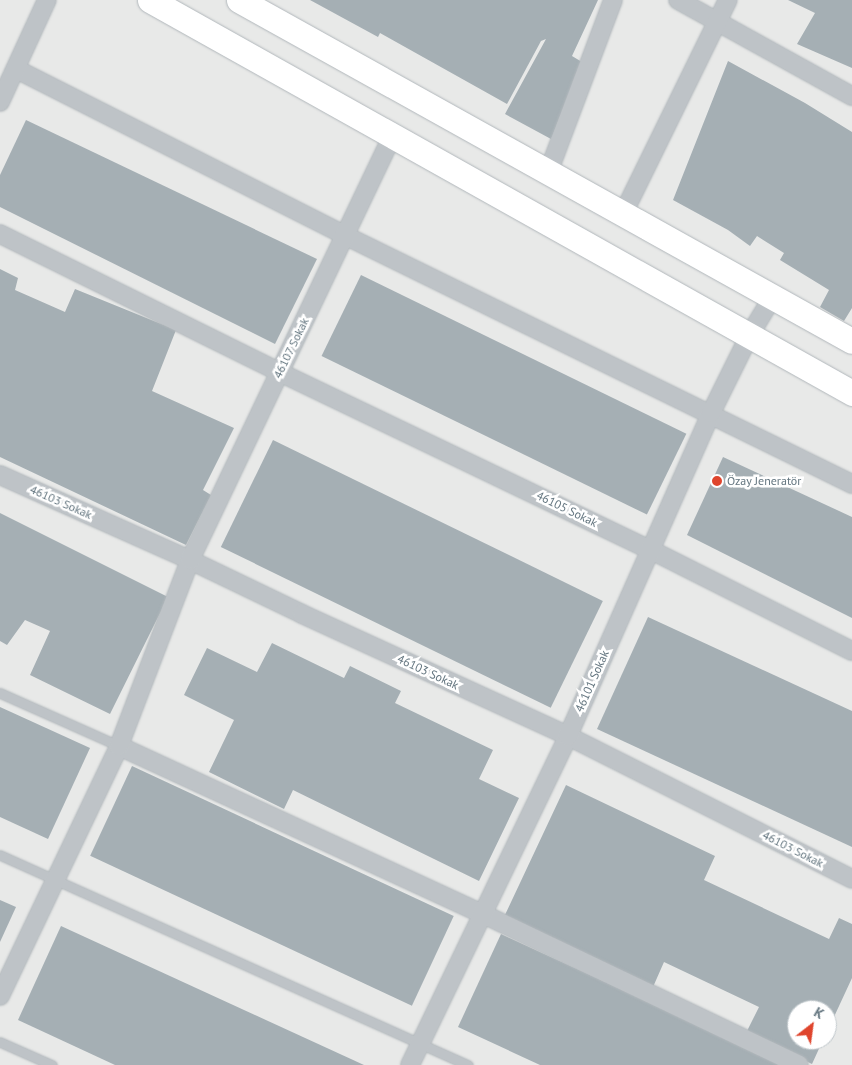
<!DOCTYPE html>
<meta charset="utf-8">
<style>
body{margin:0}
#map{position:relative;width:852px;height:1065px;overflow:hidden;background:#f7f7f4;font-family:"PT Sans",sans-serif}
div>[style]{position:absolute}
.built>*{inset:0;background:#e8e9e8}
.building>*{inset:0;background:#a5afb4;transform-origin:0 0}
.roads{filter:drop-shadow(0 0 1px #b1b7bb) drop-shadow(0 0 1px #b1b7bb)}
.lane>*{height:9px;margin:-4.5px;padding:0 4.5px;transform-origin:4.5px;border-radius:4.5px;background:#bec3c7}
.street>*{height:18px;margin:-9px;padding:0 9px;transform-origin:9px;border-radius:9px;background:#bec3c7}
.secondary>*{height:25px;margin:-12.5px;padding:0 12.5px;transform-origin:12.5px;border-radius:12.5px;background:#fff}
.dots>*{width:14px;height:14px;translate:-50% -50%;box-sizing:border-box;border:2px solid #fff;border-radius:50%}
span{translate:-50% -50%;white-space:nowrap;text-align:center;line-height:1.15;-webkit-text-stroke:5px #fff;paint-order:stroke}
.street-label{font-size:12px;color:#63757f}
.poi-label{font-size:12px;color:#63757f}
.left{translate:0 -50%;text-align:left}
.north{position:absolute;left:787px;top:1000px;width:50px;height:50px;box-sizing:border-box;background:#fff;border:1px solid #c1c8cc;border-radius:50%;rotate:30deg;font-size:14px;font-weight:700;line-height:20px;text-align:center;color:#63757f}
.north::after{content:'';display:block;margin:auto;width:18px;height:22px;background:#df452d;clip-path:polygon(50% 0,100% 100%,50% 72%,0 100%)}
</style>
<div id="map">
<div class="built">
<div style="clip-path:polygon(evenodd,0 0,852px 0,852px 1065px,0 1065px,0 0,797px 1010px,827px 1010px,827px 1040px,797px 1040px,797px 1010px)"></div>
</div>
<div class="building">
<div style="clip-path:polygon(310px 0,598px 0,572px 56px,582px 62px,551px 139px,505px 114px,546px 39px,541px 41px,507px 104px,380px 33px,378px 37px)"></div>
<div style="clip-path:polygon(788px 0,852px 0,852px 68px,797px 44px,815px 13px)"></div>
<div style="clip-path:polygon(728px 61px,805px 103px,852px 132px,852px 308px,844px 321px,820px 307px,829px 290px,780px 260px,784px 253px,757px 236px,750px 246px,728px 230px,673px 200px)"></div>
<div style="clip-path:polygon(26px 120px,317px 259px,275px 344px,0 207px,0 175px)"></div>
<div style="clip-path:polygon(0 269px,18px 278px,15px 290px,65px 312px,75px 289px,176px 330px,152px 391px,234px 428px,203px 490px,211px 495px,186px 545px,0 457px)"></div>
<div style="left:361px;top:275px;width:362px;height:90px;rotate:26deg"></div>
<div style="left:273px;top:440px;width:367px;height:119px;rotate:26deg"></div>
<div style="clip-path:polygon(723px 457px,852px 517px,852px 618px,687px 535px)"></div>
<div style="clip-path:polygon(0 513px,168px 597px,110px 714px,30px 675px,50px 631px,25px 620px,7px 645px,0 641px)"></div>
<div style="clip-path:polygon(648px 617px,852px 711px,852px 847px,597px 729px)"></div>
<div style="clip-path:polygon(272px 643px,344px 678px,350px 666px,401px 691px,395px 703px,493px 750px,479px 779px,519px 798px,479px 881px,293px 790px,284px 809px,209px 772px,234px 720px,184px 695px,207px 648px,257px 672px)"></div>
<div style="clip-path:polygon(0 707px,90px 748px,48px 839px,0 817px)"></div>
<div style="left:132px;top:766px;width:355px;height:99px;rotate:25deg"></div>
<div style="clip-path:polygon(566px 785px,715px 856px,704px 880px,829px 939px,839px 918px,852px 924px,852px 978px,827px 1032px,827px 1010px,797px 1010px,797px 1040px,823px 1040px,812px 1064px,746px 1033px,759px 1007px,664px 962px,653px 987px,504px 917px)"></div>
<div style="clip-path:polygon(0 900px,16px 907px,0 942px)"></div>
<div style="clip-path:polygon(61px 926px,364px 1065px,115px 1065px,18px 1020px)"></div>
<div style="clip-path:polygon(501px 934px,785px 1065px,540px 1065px,458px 1027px)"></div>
</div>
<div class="roads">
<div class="lane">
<div style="left:0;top:693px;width:130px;rotate:24deg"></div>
<div style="left:0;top:855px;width:513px;rotate:24.17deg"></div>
<div style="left:0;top:1042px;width:57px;rotate:23.9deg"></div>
</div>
<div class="street">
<div style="left:678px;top:0;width:199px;rotate:28.9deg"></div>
<div style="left:16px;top:69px;width:368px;rotate:26.8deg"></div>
<div style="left:344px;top:235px;width:566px;rotate:26.11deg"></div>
<div style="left:0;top:102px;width:112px;rotate:-65.3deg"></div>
<div style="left:548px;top:173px;width:185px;rotate:-69.4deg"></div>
<div style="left:623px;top:214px;width:238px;rotate:-63.9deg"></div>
<div style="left:0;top:234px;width:311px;rotate:26.3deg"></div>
<div style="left:279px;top:372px;width:412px;rotate:25.6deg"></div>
<div style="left:651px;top:550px;width:225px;rotate:26.7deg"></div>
<div style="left:0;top:475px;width:208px;rotate:24.1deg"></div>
<div style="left:190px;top:560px;width:124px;rotate:25.7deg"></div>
<div style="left:302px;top:614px;width:293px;rotate:24.6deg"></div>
<div style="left:568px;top:736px;width:318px;rotate:26.7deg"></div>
<div style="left:119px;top:746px;width:401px;rotate:24.8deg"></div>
<div style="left:483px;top:914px;width:350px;rotate:25.5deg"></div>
<div style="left:0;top:996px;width:277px;rotate:-64.5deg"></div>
<div style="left:119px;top:746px;width:199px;rotate:-69.1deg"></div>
<div style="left:190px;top:560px;width:470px;rotate:-64.5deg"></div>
<div style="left:410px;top:1065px;width:365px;rotate:-64.3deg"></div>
<div style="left:568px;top:736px;width:353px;rotate:-66.1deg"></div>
<div style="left:711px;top:413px;width:86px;rotate:-63.7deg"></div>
<div style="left:749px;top:336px;width:44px;rotate:-58.8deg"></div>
</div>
<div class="secondary">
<div style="left:150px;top:0;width:805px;rotate:29.24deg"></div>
<div style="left:239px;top:0;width:701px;rotate:29.09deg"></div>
</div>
</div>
<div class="dots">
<div style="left:717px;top:481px;background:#df452d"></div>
</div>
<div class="street-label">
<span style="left:291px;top:348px;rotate:-64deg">46107 Sokak</span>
<span style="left:61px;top:502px;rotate:24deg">46103 Sokak</span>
<span style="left:567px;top:509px;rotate:26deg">46105 Sokak</span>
<span style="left:428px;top:672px;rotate:25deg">46103 Sokak</span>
<span style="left:592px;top:681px;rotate:-66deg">46101 Sokak</span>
<span style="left:793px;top:849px;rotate:27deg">46103 Sokak</span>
</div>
<div class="poi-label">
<span class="left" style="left:727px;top:481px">Özay Jeneratör</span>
</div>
<div class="north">K</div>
</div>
